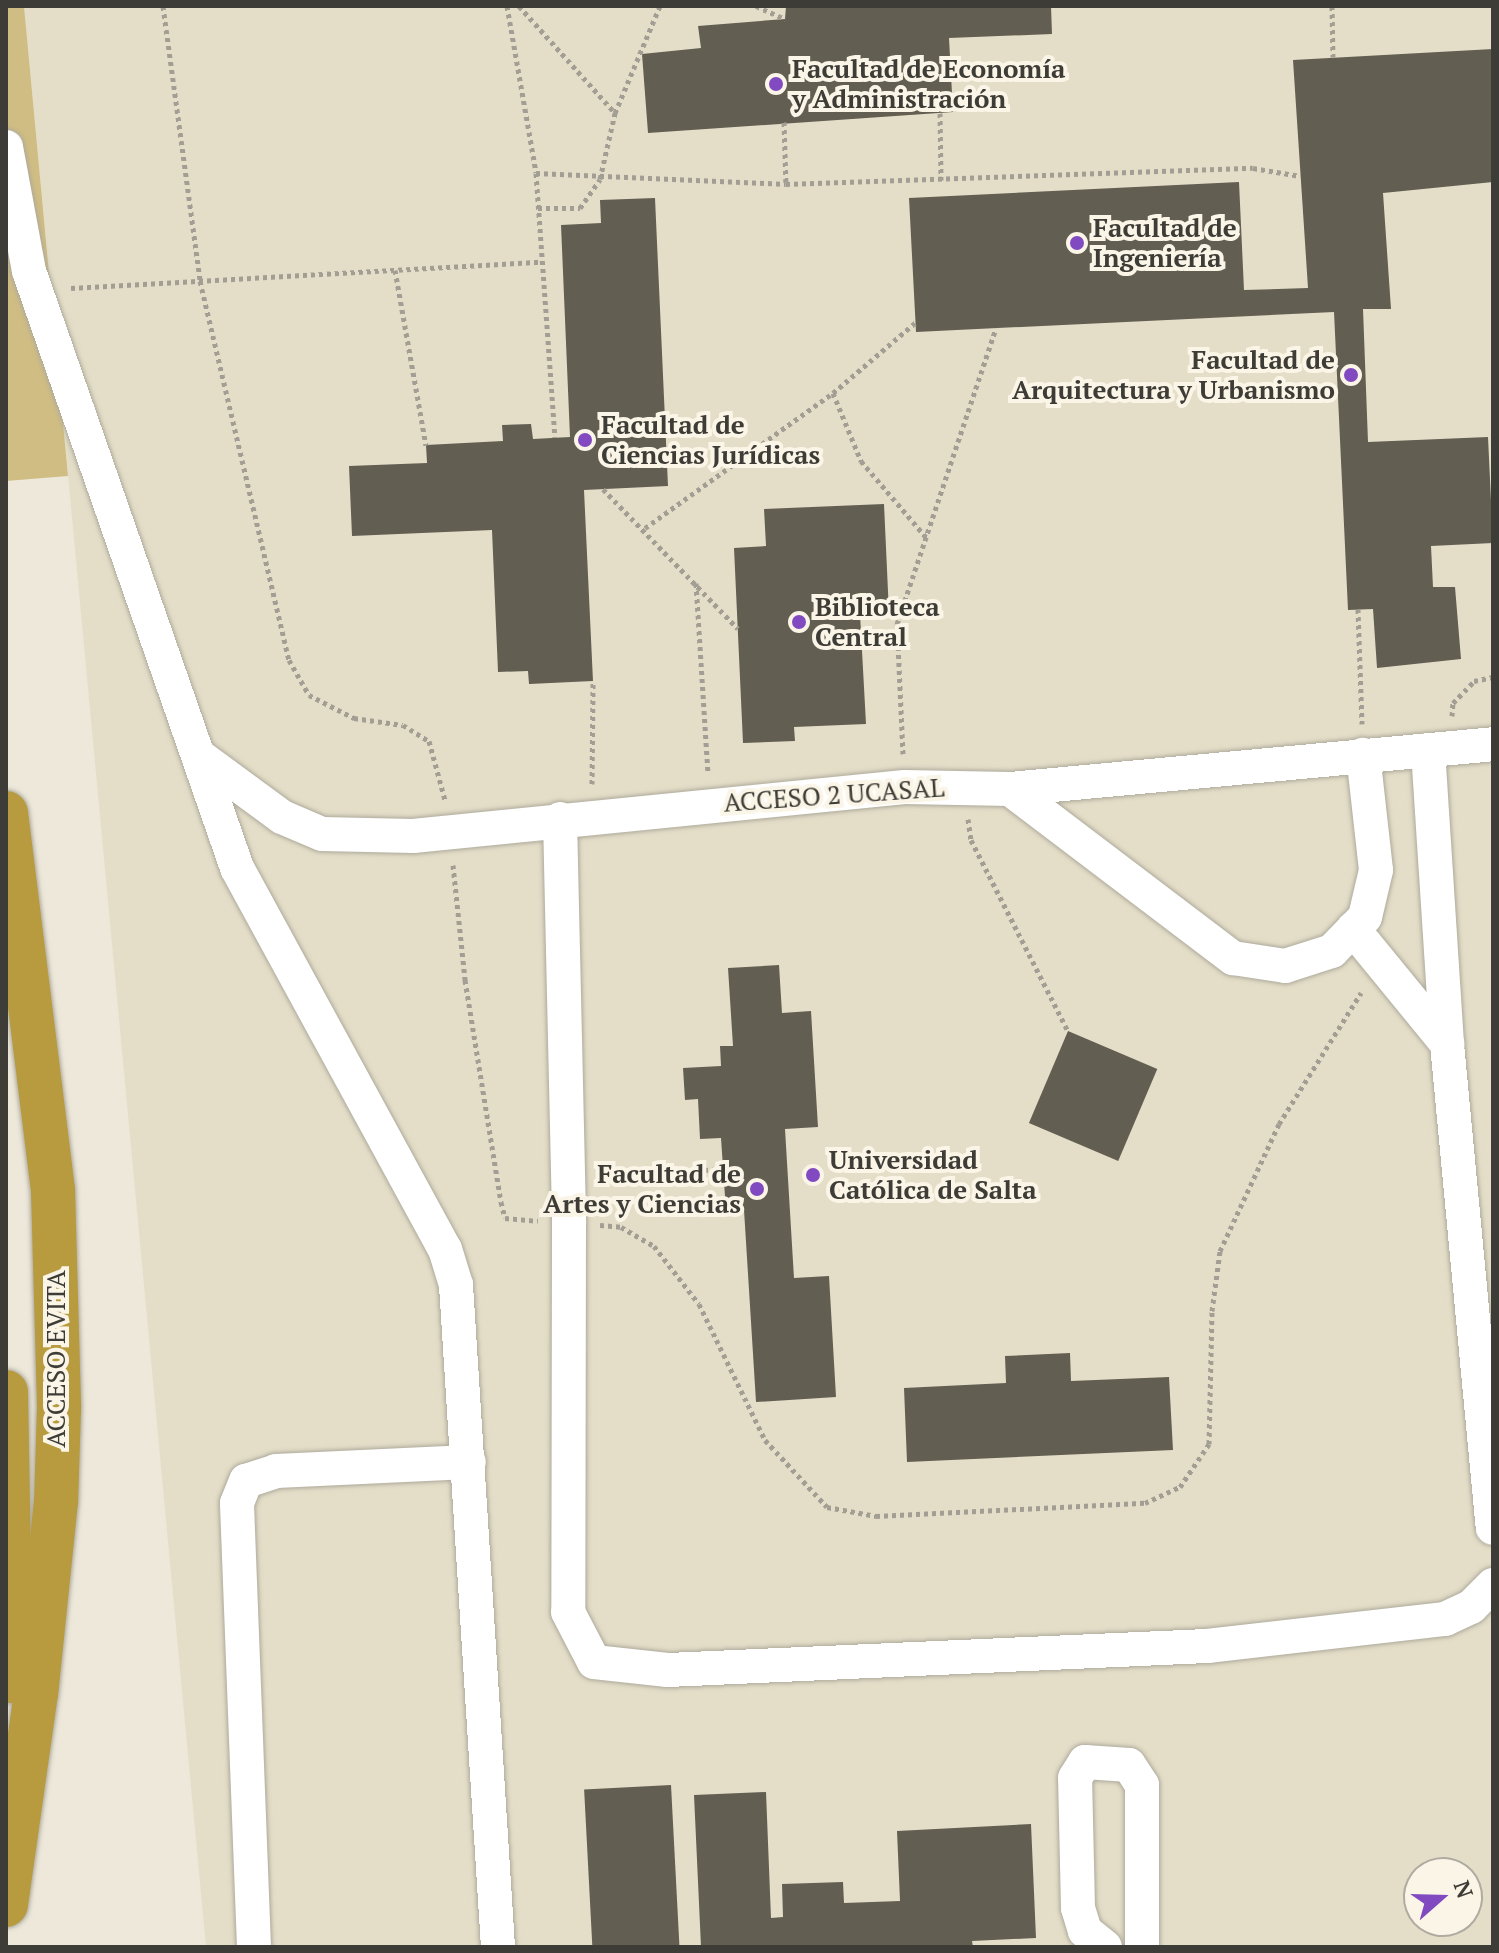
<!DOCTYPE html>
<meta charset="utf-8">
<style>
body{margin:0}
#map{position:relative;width:1499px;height:1953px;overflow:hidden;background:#ede8da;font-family:"PT Serif",serif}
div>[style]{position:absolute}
.built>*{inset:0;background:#e4dec8}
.green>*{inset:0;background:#d0bd83}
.building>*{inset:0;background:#625e52;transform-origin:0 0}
.path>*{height:5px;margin-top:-2.5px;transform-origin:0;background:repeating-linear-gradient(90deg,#a29e94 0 4px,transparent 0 8px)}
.roads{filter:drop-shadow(0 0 2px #aeaa9c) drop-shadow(0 0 2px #aeaa9c)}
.minor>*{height:34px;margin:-17px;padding:0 17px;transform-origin:17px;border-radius:17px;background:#fff}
.highway>*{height:44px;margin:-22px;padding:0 22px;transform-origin:22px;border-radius:22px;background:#b79b3e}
.dots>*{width:22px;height:22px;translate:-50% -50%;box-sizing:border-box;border:4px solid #faf5e7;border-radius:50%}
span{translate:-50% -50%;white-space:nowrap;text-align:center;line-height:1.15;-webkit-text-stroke:8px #faf5e7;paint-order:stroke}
.poi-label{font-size:26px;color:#3e3c36;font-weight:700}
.left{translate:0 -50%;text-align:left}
.right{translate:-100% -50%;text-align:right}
.street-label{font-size:26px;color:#3e3c36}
.frame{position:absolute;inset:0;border:8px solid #3e3c36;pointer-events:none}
.north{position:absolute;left:1403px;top:1857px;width:80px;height:80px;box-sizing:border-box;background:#faf5e7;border:2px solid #afaba0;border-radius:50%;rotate:70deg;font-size:22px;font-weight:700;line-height:32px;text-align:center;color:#3e3c36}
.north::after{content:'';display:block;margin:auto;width:28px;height:36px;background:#824ac1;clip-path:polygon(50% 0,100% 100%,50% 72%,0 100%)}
</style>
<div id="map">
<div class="built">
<div style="clip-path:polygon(evenodd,24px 6px,1493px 6px,1493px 1947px,206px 1947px,24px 6px,1419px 1873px,1467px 1873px,1467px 1921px,1419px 1921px,1419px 1873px)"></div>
</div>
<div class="green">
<div style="clip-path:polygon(6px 6px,24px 6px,68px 476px,6px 481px)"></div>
</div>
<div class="building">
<div style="clip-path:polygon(786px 6px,1051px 6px,1052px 34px,949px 38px,953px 112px,648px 133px,642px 54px,701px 48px,698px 26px,785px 19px)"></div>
<div style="clip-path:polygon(1493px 49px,1493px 182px,1383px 193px,1391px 309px,1363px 309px,1368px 442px,1488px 437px,1493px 543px,1431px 546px,1433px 587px,1455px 587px,1461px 659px,1377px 668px,1373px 609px,1348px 610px,1334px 312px,916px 332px,909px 198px,1239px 182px,1244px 290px,1308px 288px,1293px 60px)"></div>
<div style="clip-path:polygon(655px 198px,668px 486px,584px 490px,593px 681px,529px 684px,528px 671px,498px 672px,492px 530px,352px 536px,349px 466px,427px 463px,426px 445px,503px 441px,502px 425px,531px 424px,533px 439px,570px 437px,561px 225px,601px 223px,600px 200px)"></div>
<div style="clip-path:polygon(884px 504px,889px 613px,860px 614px,866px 724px,794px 727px,795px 741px,743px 743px,734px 548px,766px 546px,764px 509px)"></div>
<div style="clip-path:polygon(779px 965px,782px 1013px,811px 1011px,818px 1127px,785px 1129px,794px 1278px,829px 1276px,836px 1397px,756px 1402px,744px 1210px,726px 1211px,721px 1138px,700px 1139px,698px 1099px,685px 1100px,683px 1068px,721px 1066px,720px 1046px,733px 1046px,728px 968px)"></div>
<div style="left:1068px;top:1031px;width:97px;height:100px;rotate:23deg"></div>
<div style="clip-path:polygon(1070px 1353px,1071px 1381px,1169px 1377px,1173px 1450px,907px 1462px,904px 1388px,1006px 1383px,1005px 1356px)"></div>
<div style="left:671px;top:1785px;width:162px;height:87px;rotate:87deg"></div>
<div style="clip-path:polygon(766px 1792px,771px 1918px,783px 1917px,782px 1884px,843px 1882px,844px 1903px,900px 1901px,897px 1831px,1031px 1824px,1036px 1938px,972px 1941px,973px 1947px,701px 1947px,694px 1795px)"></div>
</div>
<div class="path">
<div style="left:163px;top:6px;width:277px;rotate:82.3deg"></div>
<div style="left:200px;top:281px;width:389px;rotate:76.8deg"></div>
<div style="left:289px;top:660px;width:40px;rotate:60.3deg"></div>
<div style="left:309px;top:695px;width:51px;rotate:27.1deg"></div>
<div style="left:354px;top:718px;width:49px;rotate:8.1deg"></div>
<div style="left:403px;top:725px;width:31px;rotate:32deg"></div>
<div style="left:429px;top:741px;width:61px;rotate:74.8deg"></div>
<div style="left:507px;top:6px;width:169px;rotate:80.1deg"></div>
<div style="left:536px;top:173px;width:265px;rotate:85.9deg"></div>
<div style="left:519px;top:6px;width:144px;rotate:48.1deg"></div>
<div style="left:756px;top:6px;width:32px;rotate:24deg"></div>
<div style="left:1332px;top:6px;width:51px;rotate:88.9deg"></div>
<div style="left:940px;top:113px;width:67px;rotate:89.1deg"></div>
<div style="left:784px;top:122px;width:62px;rotate:88.2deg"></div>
<div style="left:536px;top:173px;width:250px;rotate:2.5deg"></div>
<div style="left:786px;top:184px;width:467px;rotate:-2deg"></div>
<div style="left:1253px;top:168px;width:48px;rotate:9.7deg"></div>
<div style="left:538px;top:208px;width:42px"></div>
<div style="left:580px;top:208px;width:35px;rotate:-55deg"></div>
<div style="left:600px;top:179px;width:68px;rotate:-77.2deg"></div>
<div style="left:615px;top:113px;width:116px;rotate:-67.2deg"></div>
<div style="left:395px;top:270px;width:178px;rotate:80deg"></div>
<div style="left:71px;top:288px;width:471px;rotate:-3.2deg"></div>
<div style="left:833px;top:393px;width:74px;rotate:67.6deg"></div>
<div style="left:861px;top:461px;width:100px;rotate:49.5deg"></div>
<div style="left:603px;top:489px;width:194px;rotate:46deg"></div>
<div style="left:645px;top:528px;width:231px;rotate:-35.7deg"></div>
<div style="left:833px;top:393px;width:109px;rotate:-40.5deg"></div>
<div style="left:696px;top:583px;width:191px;rotate:86.4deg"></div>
<div style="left:1358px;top:609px;width:115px;rotate:88deg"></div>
<div style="left:1452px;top:716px;width:13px;rotate:-86deg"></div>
<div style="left:1453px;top:703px;width:30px;rotate:-46deg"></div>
<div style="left:1474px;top:681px;width:19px;rotate:-12deg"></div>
<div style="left:903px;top:754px;width:130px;rotate:-92.6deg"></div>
<div style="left:897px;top:624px;width:312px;rotate:-71.5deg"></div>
<div style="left:592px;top:784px;width:103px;rotate:-89.4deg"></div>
<div style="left:968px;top:819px;width:21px;rotate:82deg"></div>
<div style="left:971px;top:840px;width:214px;rotate:63.1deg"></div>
<div style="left:453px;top:865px;width:116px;rotate:84deg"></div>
<div style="left:465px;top:980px;width:225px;rotate:80.8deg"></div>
<div style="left:501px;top:1202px;width:16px;rotate:76deg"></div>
<div style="left:505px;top:1218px;width:33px;rotate:5deg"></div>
<div style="left:600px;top:1175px;width:124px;rotate:-2.8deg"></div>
<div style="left:600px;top:1225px;width:21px;rotate:5deg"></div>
<div style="left:621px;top:1227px;width:38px;rotate:30deg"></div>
<div style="left:654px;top:1246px;width:73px;rotate:52.2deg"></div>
<div style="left:699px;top:1304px;width:151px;rotate:64.1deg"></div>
<div style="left:765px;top:1440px;width:91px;rotate:47.2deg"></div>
<div style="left:827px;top:1507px;width:50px;rotate:10.4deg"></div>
<div style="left:876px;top:1516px;width:269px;rotate:-2.8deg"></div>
<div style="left:1145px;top:1503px;width:38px;rotate:-25deg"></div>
<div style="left:1180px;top:1487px;width:52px;rotate:-56deg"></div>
<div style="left:1209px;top:1444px;width:133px;rotate:-88.7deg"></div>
<div style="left:1212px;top:1311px;width:61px;rotate:-82.4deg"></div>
<div style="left:1220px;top:1251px;width:140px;rotate:-65.1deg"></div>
<div style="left:1279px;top:1124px;width:155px;rotate:-58deg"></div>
</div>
<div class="roads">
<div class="minor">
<div style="left:6px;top:147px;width:126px;rotate:79.5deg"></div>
<div style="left:29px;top:271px;width:632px;rotate:70.79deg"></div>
<div style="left:237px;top:868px;width:434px;rotate:61.4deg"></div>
<div style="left:445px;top:1249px;width:38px;rotate:73deg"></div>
<div style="left:456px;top:1285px;width:663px;rotate:86.37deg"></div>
<div style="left:1428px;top:750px;width:295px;rotate:86.3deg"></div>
<div style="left:1447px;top:1044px;width:486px;rotate:84.6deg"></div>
<div style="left:199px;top:756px;width:103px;rotate:36.3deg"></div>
<div style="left:282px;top:817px;width:43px;rotate:23deg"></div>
<div style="left:322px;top:834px;width:91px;rotate:1.3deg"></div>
<div style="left:413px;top:836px;width:494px;rotate:-5.7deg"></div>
<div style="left:905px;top:787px;width:105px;rotate:1.1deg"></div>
<div style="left:1010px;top:789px;width:485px;rotate:-5.3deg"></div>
<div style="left:1010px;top:789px;width:280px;rotate:37.2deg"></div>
<div style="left:1233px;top:958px;width:53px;rotate:8.7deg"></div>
<div style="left:1285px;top:966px;width:49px;rotate:-17.7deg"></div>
<div style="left:1332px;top:951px;width:47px;rotate:-45.9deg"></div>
<div style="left:1365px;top:917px;width:48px;rotate:-76.8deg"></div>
<div style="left:1376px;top:870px;width:116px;rotate:-96.4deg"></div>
<div style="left:560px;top:819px;width:404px;rotate:88.7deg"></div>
<div style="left:569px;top:1223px;width:389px;rotate:90.1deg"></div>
<div style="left:568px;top:1612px;width:56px;rotate:62.5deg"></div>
<div style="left:594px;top:1662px;width:74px;rotate:6.2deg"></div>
<div style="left:668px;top:1670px;width:540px;rotate:-2.55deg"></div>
<div style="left:1207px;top:1646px;width:240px;rotate:-6.5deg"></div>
<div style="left:1445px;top:1619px;width:29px;rotate:-25deg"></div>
<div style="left:1471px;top:1607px;width:31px;rotate:-45deg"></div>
<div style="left:1353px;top:929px;width:149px;rotate:50.7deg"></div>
<div style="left:254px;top:1947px;width:444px;rotate:-92.2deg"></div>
<div style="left:237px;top:1503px;width:24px;rotate:-68deg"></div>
<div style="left:246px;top:1481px;width:32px;rotate:-18deg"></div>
<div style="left:276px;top:1471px;width:193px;rotate:-2.7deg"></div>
<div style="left:1105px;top:1947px;width:26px;rotate:-141deg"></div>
<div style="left:1085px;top:1931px;width:24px;rotate:-107deg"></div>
<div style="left:1078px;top:1908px;width:130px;rotate:-91.3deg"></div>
<div style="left:1075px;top:1778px;width:19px;rotate:-58deg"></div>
<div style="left:1085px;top:1762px;width:44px;rotate:3.9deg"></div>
<div style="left:1129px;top:1765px;width:24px;rotate:57deg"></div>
<div style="left:1142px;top:1785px;width:162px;rotate:90deg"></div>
</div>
<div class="highway">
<div style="left:6px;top:813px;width:380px;rotate:82.9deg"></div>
<div style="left:53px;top:1190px;width:218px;rotate:88.4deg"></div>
<div style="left:59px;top:1408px;width:93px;rotate:91.8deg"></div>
<div style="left:56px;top:1501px;width:193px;rotate:95.9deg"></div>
<div style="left:36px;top:1693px;width:214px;rotate:98.1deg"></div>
<div style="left:6px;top:1392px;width:289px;rotate:89deg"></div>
</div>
</div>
<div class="dots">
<div style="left:776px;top:84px;background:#824ac1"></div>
<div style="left:1077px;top:243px;background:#824ac1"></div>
<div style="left:1351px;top:375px;background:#824ac1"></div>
<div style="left:585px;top:440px;background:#824ac1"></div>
<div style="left:799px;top:622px;background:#824ac1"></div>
<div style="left:813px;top:1175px;background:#824ac1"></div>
<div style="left:757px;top:1189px;background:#824ac1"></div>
</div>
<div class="poi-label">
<span class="left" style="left:792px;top:84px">Facultad de Economía<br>y Administración</span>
<span class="left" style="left:1093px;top:243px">Facultad de<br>Ingeniería</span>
<span class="right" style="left:1335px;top:375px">Facultad de<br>Arquitectura y Urbanismo</span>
<span class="left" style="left:601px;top:440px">Facultad de<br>Ciencias Jurídicas</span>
<span class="left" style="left:815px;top:622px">Biblioteca<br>Central</span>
<span class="left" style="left:829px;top:1175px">Universidad<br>Católica de Salta</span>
<span class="right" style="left:741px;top:1189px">Facultad de<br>Artes y Ciencias</span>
</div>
<div class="street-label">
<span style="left:834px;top:795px;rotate:-4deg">ACCESO 2 UCASAL</span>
<span style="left:56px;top:1359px;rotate:-90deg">ACCESO EVITA</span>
</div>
<div class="frame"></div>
<div class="north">N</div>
</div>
